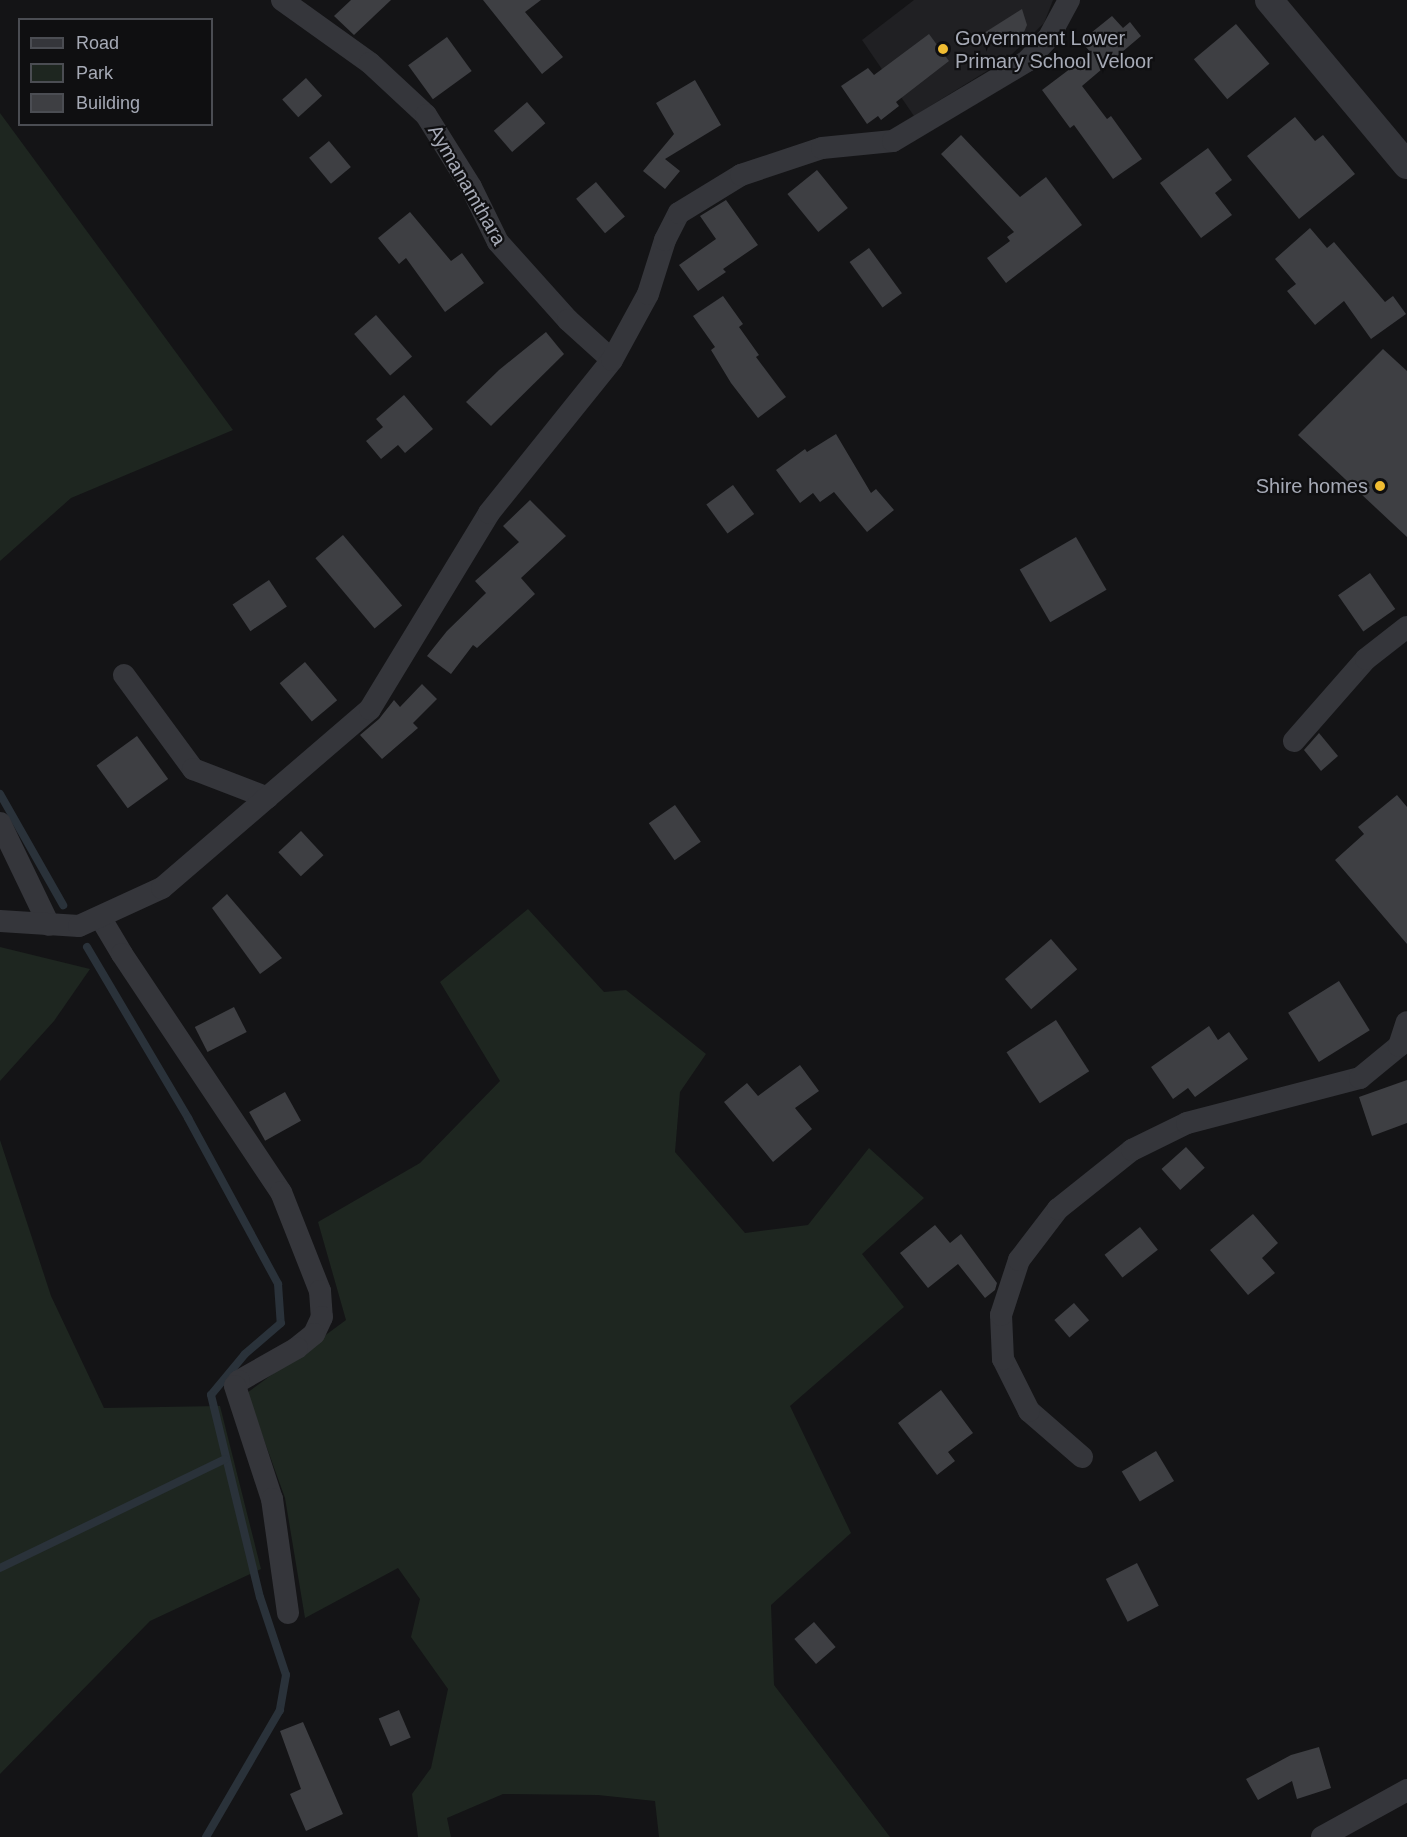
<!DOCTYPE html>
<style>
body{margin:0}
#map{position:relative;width:1407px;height:1837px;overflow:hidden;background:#141416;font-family:Arial,sans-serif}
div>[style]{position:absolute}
.built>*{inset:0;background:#202023}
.green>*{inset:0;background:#1e2620}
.stream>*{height:8px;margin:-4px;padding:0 4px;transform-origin:4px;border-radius:4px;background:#2a323a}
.building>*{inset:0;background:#3e3f43;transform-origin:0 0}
.minor>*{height:22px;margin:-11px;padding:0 11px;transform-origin:11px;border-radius:11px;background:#35363b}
.tertiary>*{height:28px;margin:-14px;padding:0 14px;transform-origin:14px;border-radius:14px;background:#35363b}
.dots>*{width:16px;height:16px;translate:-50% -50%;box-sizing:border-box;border:3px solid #0f0f11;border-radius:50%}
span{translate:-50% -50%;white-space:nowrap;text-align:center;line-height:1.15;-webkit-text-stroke:4.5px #0f0f11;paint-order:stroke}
.poi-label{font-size:20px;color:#a6aab6}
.left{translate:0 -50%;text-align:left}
.right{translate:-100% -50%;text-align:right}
.street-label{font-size:20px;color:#a6aab6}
.legend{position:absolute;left:18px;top:18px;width:195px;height:108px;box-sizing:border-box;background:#0f0f11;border:2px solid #4b4d53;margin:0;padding:8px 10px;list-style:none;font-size:18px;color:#a6aab6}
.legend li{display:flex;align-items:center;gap:12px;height:30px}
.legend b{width:30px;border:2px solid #4b4d53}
</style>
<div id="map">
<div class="built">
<div style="clip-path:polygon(914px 0,1053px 0,1044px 23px,1008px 58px,914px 116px,862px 40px)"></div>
</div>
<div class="green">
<div style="clip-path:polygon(0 113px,233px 430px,71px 498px,0 561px)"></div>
<div style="clip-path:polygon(528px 909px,604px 992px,626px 990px,706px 1054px,680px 1092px,675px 1152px,745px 1233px,808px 1225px,869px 1148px,924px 1198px,862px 1254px,904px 1307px,790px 1406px,851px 1533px,771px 1605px,774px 1685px,890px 1837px,659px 1837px,655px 1801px,598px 1795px,503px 1794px,447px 1818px,451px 1837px,418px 1837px,412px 1794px,431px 1768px,448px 1689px,411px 1637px,420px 1599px,398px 1568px,305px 1618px,285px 1498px,247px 1393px,346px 1320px,318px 1222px,420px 1163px,500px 1081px,440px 982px)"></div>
<div style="clip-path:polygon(0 947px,90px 969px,54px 1021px,0 1081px)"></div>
<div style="clip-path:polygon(0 1140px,51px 1296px,104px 1408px,220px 1406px,261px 1569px,150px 1621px,0 1774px)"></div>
</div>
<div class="stream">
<div style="left:0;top:794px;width:128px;rotate:60.4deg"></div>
<div style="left:87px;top:947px;width:199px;rotate:59.4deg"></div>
<div style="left:188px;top:1118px;width:189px;rotate:61.5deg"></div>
<div style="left:278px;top:1284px;width:39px;rotate:86deg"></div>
<div style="left:281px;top:1323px;width:48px;rotate:139.3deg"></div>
<div style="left:245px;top:1354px;width:53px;rotate:129.7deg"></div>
<div style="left:211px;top:1395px;width:208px;rotate:76.4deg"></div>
<div style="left:260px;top:1597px;width:82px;rotate:71.6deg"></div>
<div style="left:286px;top:1675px;width:36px;rotate:100deg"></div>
<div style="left:280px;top:1710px;width:147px;rotate:120.2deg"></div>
<div style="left:0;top:1568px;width:250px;rotate:-25.8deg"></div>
</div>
<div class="building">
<div style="clip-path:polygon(351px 0,391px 0,354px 35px,334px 16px)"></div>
<div style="clip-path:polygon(483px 0,541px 0,525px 12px,563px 57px,542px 74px)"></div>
<div style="clip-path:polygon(1022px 9px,1027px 25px,1024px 32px,1018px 35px,984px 33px)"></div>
<div style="clip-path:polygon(1112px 16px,1123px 28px,1130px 22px,1141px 36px,1082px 86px,1107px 119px,1111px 116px,1142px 159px,1113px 179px,1074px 125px,1070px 128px,1042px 90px,1091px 53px,1081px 41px)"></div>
<div style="left:1236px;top:24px;width:52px;height:55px;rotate:50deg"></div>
<div style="clip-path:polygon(929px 34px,949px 61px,896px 102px,899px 106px,881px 120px,878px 116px,867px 124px,841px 86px,868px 68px,874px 75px)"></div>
<div style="left:447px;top:37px;width:42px;height:48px;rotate:54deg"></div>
<div style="left:306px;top:78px;width:24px;height:32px;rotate:48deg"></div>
<div style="clip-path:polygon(695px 80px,721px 125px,665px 159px,680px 171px,665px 189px,643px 171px,674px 134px,656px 103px)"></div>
<div style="left:527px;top:102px;width:28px;height:44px;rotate:49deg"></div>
<div style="clip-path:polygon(1295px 117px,1315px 141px,1323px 135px,1355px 174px,1299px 219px,1247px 156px)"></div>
<div style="clip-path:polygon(961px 135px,1020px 197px,1046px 177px,1082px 225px,1006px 283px,987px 258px,1010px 241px,1007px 237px,1014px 232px,941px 154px)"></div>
<div style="left:329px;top:141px;width:34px;height:26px;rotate:50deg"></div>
<div style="clip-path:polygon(1208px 148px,1232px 180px,1215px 193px,1232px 215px,1201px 238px,1160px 183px)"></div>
<div style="left:817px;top:170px;width:49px;height:38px;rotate:51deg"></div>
<div style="left:596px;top:182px;width:45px;height:26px;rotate:50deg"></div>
<div style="clip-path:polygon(726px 200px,758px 245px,723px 269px,726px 272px,698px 291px,679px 265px,716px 239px,700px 216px)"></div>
<div style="clip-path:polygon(410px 212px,451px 261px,462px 253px,484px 283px,445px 312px,406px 258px,399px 264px,378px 238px)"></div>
<div style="clip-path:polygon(1310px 228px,1327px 248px,1334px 242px,1385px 302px,1393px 296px,1406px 314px,1371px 339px,1344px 301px,1315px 325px,1287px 291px,1296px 284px,1275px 259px)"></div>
<div style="left:869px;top:248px;width:56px;height:24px;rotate:54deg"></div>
<div style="clip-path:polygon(723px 296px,743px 324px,739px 327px,759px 355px,756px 357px,786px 397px,758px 418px,731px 383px,711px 350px,715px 347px,693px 316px)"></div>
<div style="left:376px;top:315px;width:55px;height:29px;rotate:49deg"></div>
<div style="clip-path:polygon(546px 332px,564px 354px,491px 426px,466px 402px,499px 370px)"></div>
<div style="clip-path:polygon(1383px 349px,1407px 371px,1407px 537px,1298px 435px)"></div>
<div style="clip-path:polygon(404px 395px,433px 429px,405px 453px,398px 445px,381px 459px,366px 441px,383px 427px,376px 419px)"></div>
<div style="clip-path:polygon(836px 434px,871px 493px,876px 489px,894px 510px,867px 532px,834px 492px,820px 502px,813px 493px,800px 503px,776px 470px,805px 449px,807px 452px)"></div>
<div style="left:733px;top:485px;width:36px;height:33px;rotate:54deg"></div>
<div style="clip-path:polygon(530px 500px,566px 536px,521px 578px,535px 594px,477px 648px,473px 645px,451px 674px,427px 656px,447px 631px,486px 593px,475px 581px,519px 542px,503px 526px)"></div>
<div style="left:343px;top:535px;width:92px;height:36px;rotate:50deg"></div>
<div style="left:1076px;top:537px;width:61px;height:65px;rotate:60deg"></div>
<div style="left:1370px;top:573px;width:44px;height:39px;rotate:55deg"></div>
<div style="left:269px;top:580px;width:32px;height:44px;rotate:56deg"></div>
<div style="left:305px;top:662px;width:50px;height:33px;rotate:50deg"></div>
<div style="clip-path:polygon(422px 684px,437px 699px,413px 723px,418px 728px,382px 759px,360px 735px,379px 719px,394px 700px,400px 707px)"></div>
<div style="clip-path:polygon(1319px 733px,1338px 756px,1321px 771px,1304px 750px)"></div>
<div style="left:137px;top:736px;width:53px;height:50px;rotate:54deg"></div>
<div style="clip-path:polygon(1397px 795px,1407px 807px,1407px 944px,1335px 860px,1364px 834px,1358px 827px)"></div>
<div style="left:675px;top:805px;width:45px;height:32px;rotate:55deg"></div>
<div style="left:301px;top:831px;width:33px;height:31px;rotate:47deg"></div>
<div style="clip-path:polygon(227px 894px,282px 958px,260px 974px,212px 908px)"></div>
<div style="left:1051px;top:939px;width:40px;height:61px;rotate:49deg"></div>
<div style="left:1339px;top:981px;width:58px;height:60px;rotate:58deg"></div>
<div style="left:234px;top:1007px;width:28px;height:44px;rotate:63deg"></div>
<div style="left:1056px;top:1020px;width:61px;height:59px;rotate:57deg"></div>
<div style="clip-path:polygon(1209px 1026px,1218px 1040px,1229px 1032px,1248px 1059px,1195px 1097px,1188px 1088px,1173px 1099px,1151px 1067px)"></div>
<div style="clip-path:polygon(800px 1065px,819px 1091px,795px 1108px,812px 1129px,773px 1162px,724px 1102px,747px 1083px,758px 1096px)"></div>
<div style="clip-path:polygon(1407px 1080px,1407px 1123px,1372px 1136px,1359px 1097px)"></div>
<div style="left:285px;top:1092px;width:33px;height:41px;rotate:61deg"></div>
<div style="left:1186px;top:1147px;width:28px;height:33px;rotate:48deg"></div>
<div style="clip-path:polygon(1253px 1214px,1278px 1243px,1262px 1258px,1275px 1273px,1248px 1295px,1210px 1250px)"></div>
<div style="clip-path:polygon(935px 1225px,950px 1243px,961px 1234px,997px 1283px,995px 1290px,985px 1298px,958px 1264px,928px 1288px,900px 1253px)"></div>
<div style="left:1140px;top:1227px;width:29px;height:45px;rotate:52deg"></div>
<div style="left:1074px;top:1303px;width:23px;height:26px;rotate:49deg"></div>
<div style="clip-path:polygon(941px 1390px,973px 1433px,948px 1452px,955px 1461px,937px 1475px,898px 1423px)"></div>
<div style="left:1156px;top:1451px;width:35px;height:40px;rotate:59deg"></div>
<div style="left:1137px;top:1563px;width:48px;height:35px;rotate:63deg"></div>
<div style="left:814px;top:1622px;width:33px;height:26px;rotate:49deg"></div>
<div style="left:399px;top:1710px;width:30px;height:22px;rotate:67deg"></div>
<div style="clip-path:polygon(303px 1722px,343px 1814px,306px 1831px,290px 1794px,301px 1789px,280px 1731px)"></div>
<div style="clip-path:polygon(1319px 1747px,1331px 1788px,1297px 1799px,1292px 1781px,1258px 1800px,1246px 1779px,1291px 1755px)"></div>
</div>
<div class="minor">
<div style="left:282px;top:0;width:108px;rotate:35.6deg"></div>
<div style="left:370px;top:63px;width:76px;rotate:42.9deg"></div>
<div style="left:426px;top:115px;width:85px;rotate:58deg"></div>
<div style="left:471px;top:187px;width:61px;rotate:63.9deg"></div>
<div style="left:498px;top:242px;width:105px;rotate:48.1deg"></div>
<div style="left:568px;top:320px;width:59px;rotate:42.3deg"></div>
<div style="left:124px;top:675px;width:117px;rotate:53.7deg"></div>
<div style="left:193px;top:769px;width:80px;rotate:21.1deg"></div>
<div style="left:1294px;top:741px;width:109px;rotate:-48.7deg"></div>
<div style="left:1366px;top:659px;width:52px;rotate:-38deg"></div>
<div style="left:0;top:823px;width:113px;rotate:64.3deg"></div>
<div style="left:100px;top:917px;width:43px;rotate:59.3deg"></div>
<div style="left:122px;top:954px;width:286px;rotate:56.3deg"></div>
<div style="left:281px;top:1192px;width:106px;rotate:68.5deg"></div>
<div style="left:320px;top:1291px;width:26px;rotate:86deg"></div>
<div style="left:322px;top:1317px;width:19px;rotate:115deg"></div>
<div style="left:314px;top:1334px;width:22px;rotate:141deg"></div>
<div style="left:297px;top:1348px;width:67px;rotate:150.4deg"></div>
<div style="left:239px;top:1381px;width:6px;rotate:129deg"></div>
<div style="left:235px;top:1386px;width:119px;rotate:71.9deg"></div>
<div style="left:272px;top:1499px;width:115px;rotate:82deg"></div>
<div style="left:0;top:921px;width:79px;rotate:3.6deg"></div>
<div style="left:79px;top:926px;width:91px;rotate:-24.6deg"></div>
<div style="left:162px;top:888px;width:274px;rotate:-40.7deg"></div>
<div style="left:370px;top:709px;width:229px;rotate:-58.7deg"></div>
<div style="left:489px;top:513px;width:196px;rotate:-51.2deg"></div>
<div style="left:612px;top:360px;width:75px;rotate:-61.4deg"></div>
<div style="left:648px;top:294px;width:57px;rotate:-72.5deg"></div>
<div style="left:665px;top:240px;width:30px;rotate:-63deg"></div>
<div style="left:679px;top:213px;width:73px;rotate:-31.5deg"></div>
<div style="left:741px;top:175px;width:85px;rotate:-18.4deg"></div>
<div style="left:822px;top:148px;width:71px;rotate:-5.6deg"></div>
<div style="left:893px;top:141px;width:156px;rotate:-30.8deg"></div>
<div style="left:1027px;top:61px;width:33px;rotate:-47deg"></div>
<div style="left:1049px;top:37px;width:42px;rotate:-61.6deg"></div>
<div style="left:1082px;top:1457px;width:70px;rotate:-139deg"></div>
<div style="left:1029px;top:1411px;width:58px;rotate:-116.6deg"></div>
<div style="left:1003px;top:1359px;width:44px;rotate:-92.6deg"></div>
<div style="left:1001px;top:1315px;width:58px;rotate:-71.9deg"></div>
<div style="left:1019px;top:1260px;width:64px;rotate:-52.6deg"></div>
<div style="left:1058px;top:1209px;width:95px;rotate:-38.6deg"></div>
<div style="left:1132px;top:1150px;width:61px;rotate:-26.1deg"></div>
<div style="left:1187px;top:1123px;width:179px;rotate:-14.6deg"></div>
<div style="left:1360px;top:1078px;width:50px;rotate:-39.4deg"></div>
<div style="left:1399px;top:1046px;width:25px;rotate:-72deg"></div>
<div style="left:1322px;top:1837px;width:97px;rotate:-28.9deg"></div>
</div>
<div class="tertiary">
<div style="left:1269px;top:0;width:215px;rotate:50.1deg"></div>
</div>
<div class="dots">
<div style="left:943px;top:49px;background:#f0bc32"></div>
<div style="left:1380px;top:486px;background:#f0bc32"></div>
</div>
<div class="poi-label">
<span class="left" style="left:955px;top:50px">Government Lower<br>Primary School Veloor</span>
<span class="right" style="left:1368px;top:486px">Shire homes</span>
</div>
<div class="street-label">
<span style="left:467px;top:185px;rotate:60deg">Aymanamthara</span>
</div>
<ul class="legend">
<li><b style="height:8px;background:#35363b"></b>Road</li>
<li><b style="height:16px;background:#1e2620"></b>Park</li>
<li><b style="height:16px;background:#3e3f43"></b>Building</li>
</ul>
</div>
